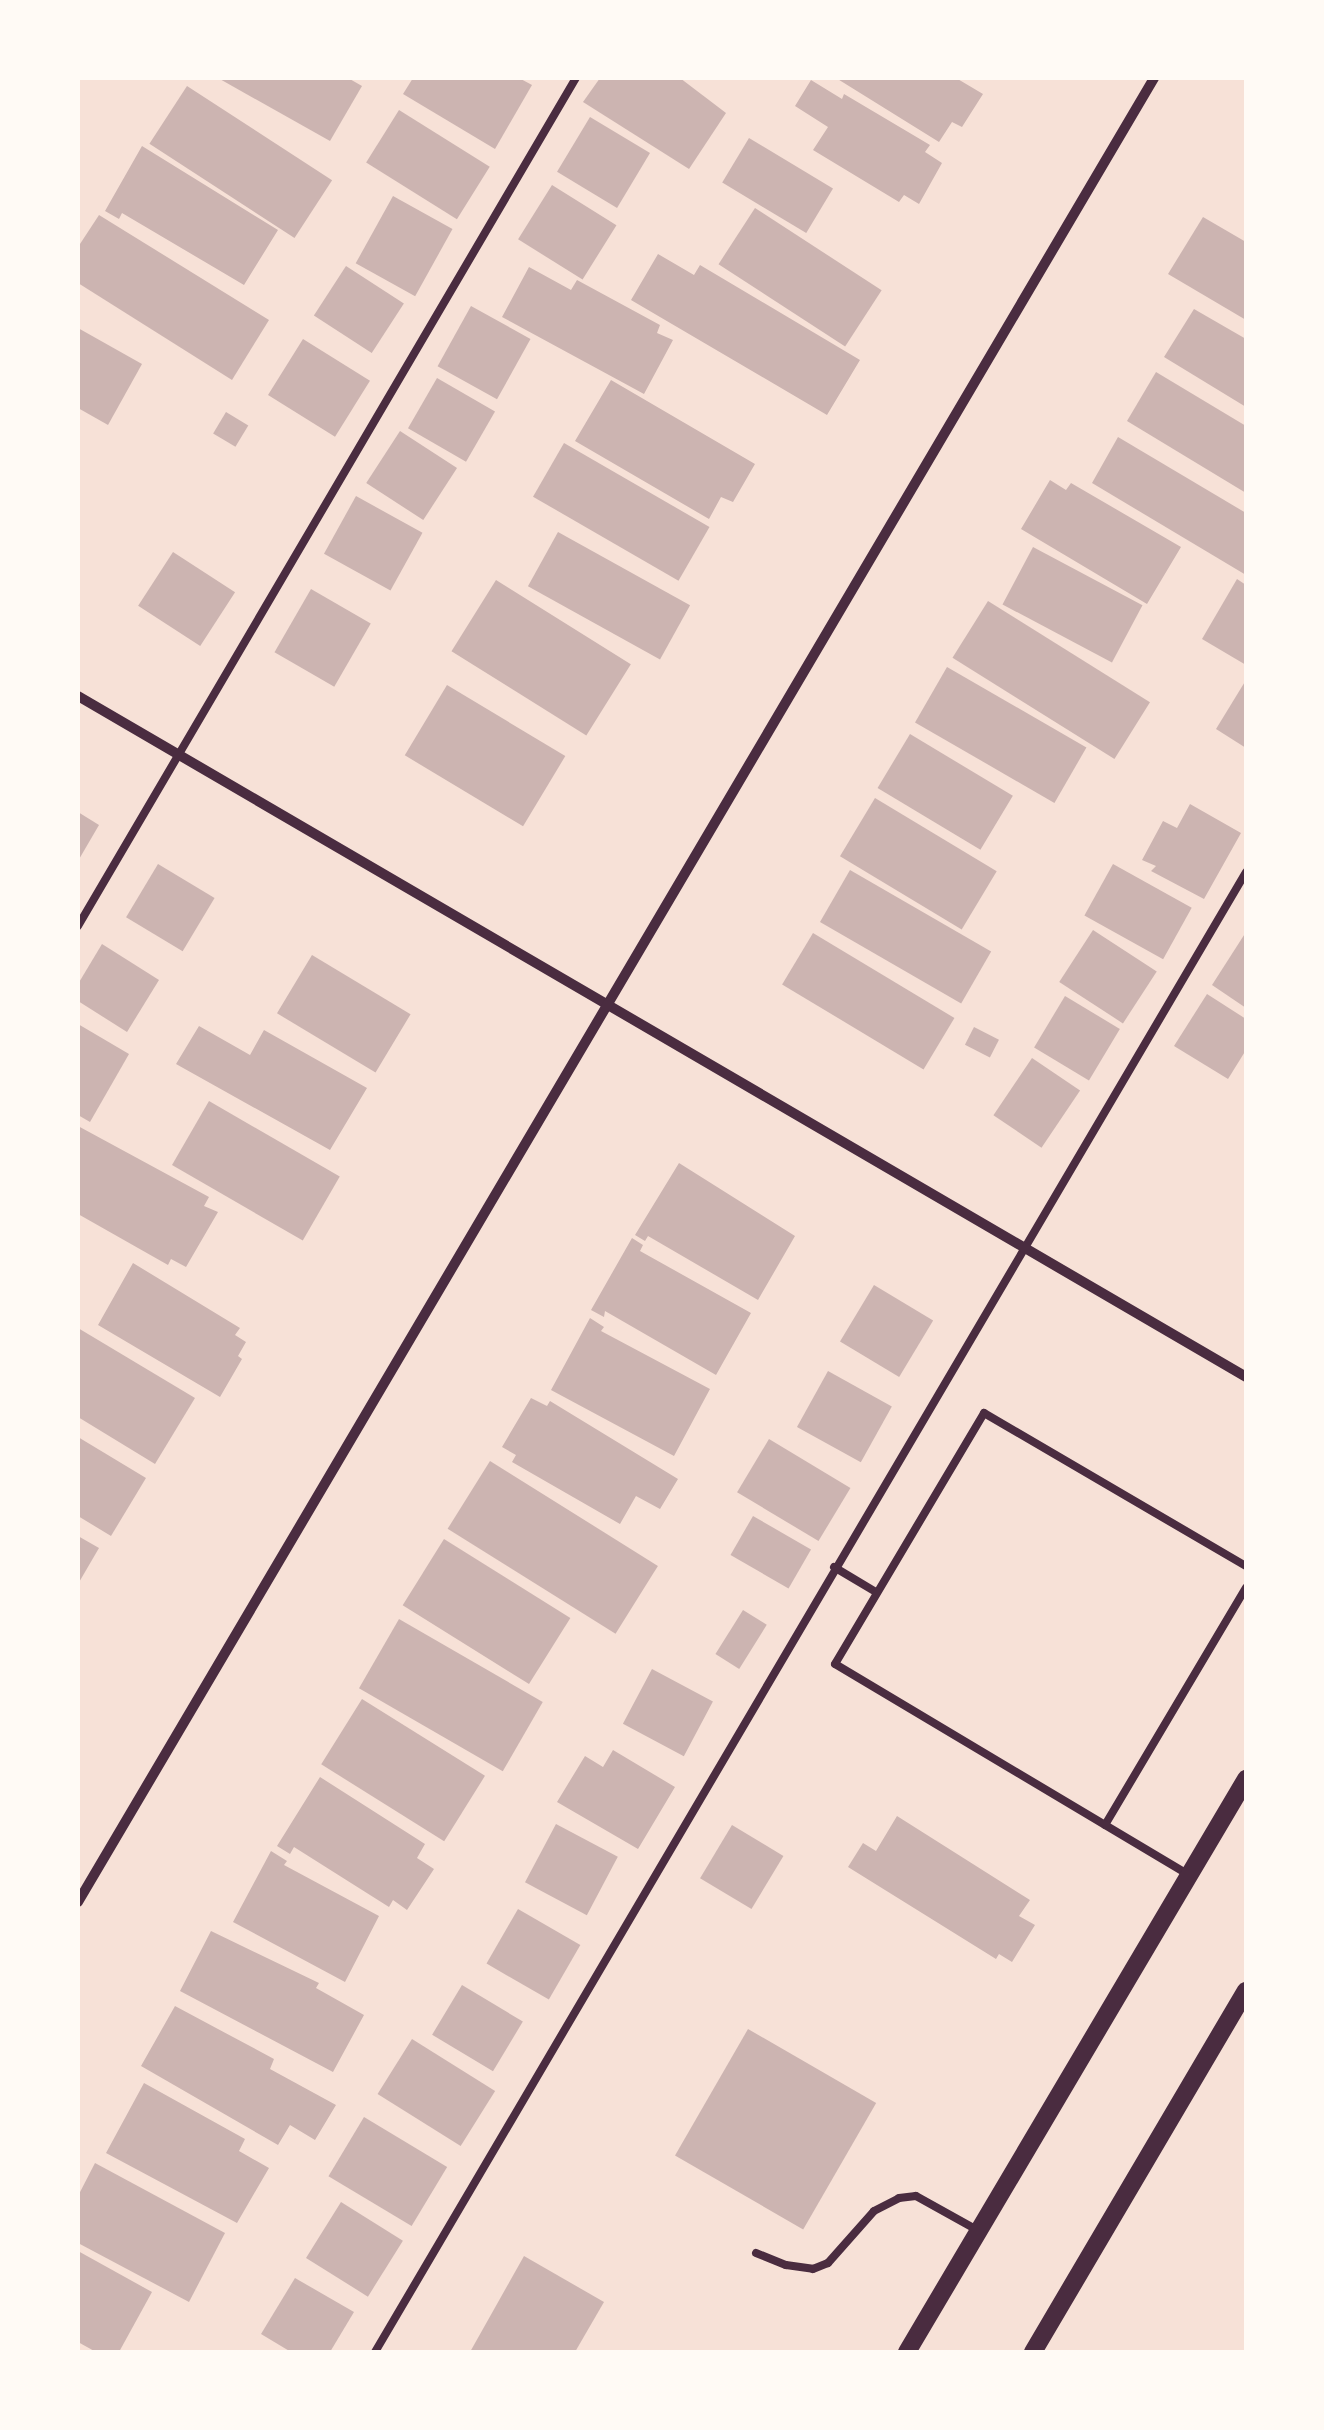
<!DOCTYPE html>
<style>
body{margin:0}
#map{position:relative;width:1324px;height:2430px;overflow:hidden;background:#f7e1d7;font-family:Montserrat,sans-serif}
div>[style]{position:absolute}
.building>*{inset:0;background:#ccb4b1;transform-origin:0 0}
.service>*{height:8px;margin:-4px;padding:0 4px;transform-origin:4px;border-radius:4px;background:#4a2c40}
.minor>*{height:10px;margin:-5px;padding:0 5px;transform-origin:5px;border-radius:5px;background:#4a2c40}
.tertiary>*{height:18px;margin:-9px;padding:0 9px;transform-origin:9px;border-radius:9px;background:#4a2c40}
span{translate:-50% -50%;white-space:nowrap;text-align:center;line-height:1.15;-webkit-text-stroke:9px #fffaf5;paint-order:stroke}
.frame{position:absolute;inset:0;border:80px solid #fffaf5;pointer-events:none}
</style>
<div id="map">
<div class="building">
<div style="clip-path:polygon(218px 78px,348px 78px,362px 86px,330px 141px)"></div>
<div style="clip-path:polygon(413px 78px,519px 78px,532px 85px,495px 149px,403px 94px)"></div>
<div style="clip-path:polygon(600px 78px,680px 78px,726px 113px,689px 169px,583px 102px)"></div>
<div style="clip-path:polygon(836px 78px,956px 78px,983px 94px,962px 127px,952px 122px,939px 142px)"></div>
<div style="clip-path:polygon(811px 80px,842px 99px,844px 94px,930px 145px,925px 152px,942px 163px,919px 204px,904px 195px,899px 202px,813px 150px,828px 127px,795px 106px)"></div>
<div style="left:187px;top:86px;width:173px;height:69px;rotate:33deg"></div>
<div style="left:399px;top:110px;width:107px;height:62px;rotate:32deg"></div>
<div style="left:590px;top:117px;width:70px;height:64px;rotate:31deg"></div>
<div style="left:749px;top:138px;width:98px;height:52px;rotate:31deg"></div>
<div style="clip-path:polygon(142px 146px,278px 230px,244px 285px,122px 213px,119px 219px,105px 211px)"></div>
<div style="left:552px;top:185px;width:76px;height:64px;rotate:32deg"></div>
<div style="left:393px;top:196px;width:68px;height:77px;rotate:29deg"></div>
<div style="left:755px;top:208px;width:151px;height:67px;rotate:33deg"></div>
<div style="clip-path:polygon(99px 215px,269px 320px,232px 380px,78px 283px,78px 247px)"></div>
<div style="clip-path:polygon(1203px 217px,1246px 242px,1246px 320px,1168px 274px)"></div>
<div style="clip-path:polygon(658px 254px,694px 275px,700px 265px,860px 360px,827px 415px,631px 300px)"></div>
<div style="left:346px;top:266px;width:69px;height:59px;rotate:33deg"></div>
<div style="clip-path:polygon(529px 267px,571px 290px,577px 280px,660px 325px,657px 333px,673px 340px,644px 394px,502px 317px)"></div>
<div style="left:471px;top:306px;width:68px;height:69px;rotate:29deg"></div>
<div style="clip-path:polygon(1194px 309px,1246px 339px,1246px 407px,1164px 357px)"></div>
<div style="clip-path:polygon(78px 328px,142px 364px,108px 425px,78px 408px)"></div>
<div style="left:303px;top:339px;width:79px;height:66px;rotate:32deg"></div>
<div style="clip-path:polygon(1156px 372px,1246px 426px,1246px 493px,1127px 421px)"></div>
<div style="left:437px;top:378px;width:67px;height:58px;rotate:30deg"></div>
<div style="clip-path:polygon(611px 380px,755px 464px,733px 502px,721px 497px,709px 519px,575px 441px)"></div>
<div style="left:226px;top:412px;width:26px;height:25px;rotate:31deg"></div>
<div style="left:400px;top:431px;width:68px;height:62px;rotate:33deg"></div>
<div style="clip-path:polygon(1118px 437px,1246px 513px,1246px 575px,1092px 483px)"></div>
<div style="left:564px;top:443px;width:168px;height:62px;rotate:30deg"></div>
<div style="clip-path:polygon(1050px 480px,1066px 490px,1071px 483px,1181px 547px,1147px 604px,1021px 529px)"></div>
<div style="left:356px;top:496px;width:76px;height:66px;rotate:29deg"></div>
<div style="left:558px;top:532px;width:151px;height:62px;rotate:29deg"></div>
<div style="left:1033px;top:547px;width:124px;height:65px;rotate:28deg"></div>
<div style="left:173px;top:552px;width:74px;height:64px;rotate:33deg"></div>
<div style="clip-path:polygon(1237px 579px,1246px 585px,1246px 665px,1202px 639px)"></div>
<div style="left:496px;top:580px;width:159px;height:84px;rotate:32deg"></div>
<div style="left:311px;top:589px;width:69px;height:73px;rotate:30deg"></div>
<div style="left:988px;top:601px;width:191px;height:67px;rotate:32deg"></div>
<div style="left:947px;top:667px;width:161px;height:64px;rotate:30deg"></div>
<div style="clip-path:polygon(1246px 680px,1246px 748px,1216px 729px)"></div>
<div style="left:447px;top:685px;width:138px;height:82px;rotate:31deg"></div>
<div style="left:910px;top:734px;width:120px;height:63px;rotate:31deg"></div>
<div style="left:875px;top:798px;width:142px;height:68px;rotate:31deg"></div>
<div style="clip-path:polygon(1190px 804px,1241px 833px,1204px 899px,1151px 871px,1156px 866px,1142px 860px,1163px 821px,1177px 828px)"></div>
<div style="clip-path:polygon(78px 812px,99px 825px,78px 861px)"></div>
<div style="left:158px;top:864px;width:66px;height:62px;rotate:31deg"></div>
<div style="left:1113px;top:864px;width:90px;height:59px;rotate:29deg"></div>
<div style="left:850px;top:870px;width:163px;height:60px;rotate:30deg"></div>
<div style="left:1093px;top:930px;width:76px;height:62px;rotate:33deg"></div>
<div style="clip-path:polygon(1246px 932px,1246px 1008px,1212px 985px)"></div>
<div style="left:813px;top:933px;width:165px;height:60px;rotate:31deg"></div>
<div style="clip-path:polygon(102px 944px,159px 980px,127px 1032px,78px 1001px,78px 984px)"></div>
<div style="left:312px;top:955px;width:115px;height:68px;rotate:31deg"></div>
<div style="clip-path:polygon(1207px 994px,1246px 1019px,1246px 1050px,1228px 1079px,1174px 1046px)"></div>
<div style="left:1065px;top:996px;width:64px;height:60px;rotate:31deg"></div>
<div style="clip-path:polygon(78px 1024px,129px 1054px,90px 1122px,78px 1115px)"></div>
<div style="clip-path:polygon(199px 1026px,250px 1055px,264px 1030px,367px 1088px,330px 1150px,176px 1064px)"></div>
<div style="left:974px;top:1027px;width:28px;height:20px;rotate:27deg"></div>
<div style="left:1032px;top:1058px;width:58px;height:69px;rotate:34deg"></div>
<div style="left:209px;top:1101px;width:151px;height:74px;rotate:30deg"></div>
<div style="clip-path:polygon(78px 1126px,209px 1197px,204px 1206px,218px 1212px,186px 1267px,171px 1259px,168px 1265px,78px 1214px)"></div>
<div style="clip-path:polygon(679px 1163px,795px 1236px,758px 1300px,648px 1236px,645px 1241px,635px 1235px)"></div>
<div style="clip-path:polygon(632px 1238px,643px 1245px,640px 1251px,751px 1313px,716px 1375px,605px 1311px,604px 1317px,591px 1310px)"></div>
<div style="clip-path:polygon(133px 1263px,240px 1328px,235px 1335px,246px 1342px,238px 1356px,242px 1359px,220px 1397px,98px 1325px)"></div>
<div style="left:874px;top:1285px;width:69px;height:66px;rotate:31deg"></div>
<div style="clip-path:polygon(590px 1318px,604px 1327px,601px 1331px,710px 1389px,674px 1456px,551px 1390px)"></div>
<div style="clip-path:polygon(78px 1328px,195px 1398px,155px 1464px,78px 1417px)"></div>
<div style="left:828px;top:1371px;width:73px;height:64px;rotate:29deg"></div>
<div style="clip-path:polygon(531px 1398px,547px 1406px,550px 1401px,678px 1479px,660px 1509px,636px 1496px,620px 1524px,512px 1462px,516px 1455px,502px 1447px)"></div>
<div style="clip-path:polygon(78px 1437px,146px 1478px,111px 1536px,78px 1516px)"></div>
<div style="left:769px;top:1439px;width:95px;height:62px;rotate:31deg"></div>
<div style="left:490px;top:1461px;width:198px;height:80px;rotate:32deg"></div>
<div style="left:753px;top:1516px;width:67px;height:45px;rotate:30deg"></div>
<div style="clip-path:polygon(78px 1536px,99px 1548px,78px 1584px)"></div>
<div style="left:444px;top:1539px;width:149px;height:78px;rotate:32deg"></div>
<div style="left:743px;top:1610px;width:28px;height:52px;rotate:32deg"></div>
<div style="left:399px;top:1619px;width:166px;height:80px;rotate:30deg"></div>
<div style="left:652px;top:1669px;width:69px;height:62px;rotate:28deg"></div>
<div style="left:362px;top:1699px;width:145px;height:77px;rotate:32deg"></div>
<div style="clip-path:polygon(613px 1750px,675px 1787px,638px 1849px,557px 1802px,585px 1756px,603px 1767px)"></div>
<div style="clip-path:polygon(320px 1777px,425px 1844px,417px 1858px,434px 1869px,407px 1910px,393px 1900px,389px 1907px,294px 1847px,290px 1854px,277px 1846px)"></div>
<div style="clip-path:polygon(897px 1816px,1030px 1900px,1019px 1916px,1035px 1925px,1012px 1962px,999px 1954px,996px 1959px,848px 1867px,863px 1843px,876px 1851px)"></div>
<div style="left:556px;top:1824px;width:70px;height:66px;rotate:28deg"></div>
<div style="left:732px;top:1825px;width:60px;height:62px;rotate:31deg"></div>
<div style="clip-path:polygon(271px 1851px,287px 1861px,284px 1865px,379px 1916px,345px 1982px,233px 1922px)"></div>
<div style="left:518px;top:1909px;width:72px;height:63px;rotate:30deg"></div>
<div style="clip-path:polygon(211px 1931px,319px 1983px,316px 1988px,364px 2015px,333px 2072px,180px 1991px)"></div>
<div style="left:462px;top:1985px;width:71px;height:58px;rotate:31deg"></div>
<div style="clip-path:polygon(175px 2006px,274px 2059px,270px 2069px,336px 2105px,315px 2140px,290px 2125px,278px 2145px,141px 2066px)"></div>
<div style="left:748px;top:2029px;width:148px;height:146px;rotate:30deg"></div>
<div style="left:412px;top:2039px;width:98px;height:65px;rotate:32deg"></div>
<div style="clip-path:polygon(144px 2083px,245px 2139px,239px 2151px,269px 2168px,237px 2223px,106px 2153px)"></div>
<div style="left:364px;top:2117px;width:97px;height:69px;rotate:31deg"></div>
<div style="clip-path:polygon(95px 2163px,225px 2233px,189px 2302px,78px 2243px,78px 2196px)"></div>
<div style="left:341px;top:2202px;width:73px;height:66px;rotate:32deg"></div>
<div style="clip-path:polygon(78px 2251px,152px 2292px,119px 2352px,96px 2352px,78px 2342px)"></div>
<div style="clip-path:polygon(524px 2256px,604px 2302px,575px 2352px,470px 2352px)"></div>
<div style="clip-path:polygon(295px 2278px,354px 2312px,330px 2352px,291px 2352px,261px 2334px)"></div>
</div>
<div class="service">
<div style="left:78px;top:926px;width:983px;rotate:-59.58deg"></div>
<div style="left:834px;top:1567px;width:49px;rotate:30.8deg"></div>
<div style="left:1105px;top:1825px;width:276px;rotate:-59.3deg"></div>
<div style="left:1189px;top:1875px;width:412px;rotate:-149.2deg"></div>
<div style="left:835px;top:1664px;width:292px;rotate:-59.3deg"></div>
<div style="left:984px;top:1413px;width:303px;rotate:30.3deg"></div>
<div style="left:756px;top:2253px;width:32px;rotate:22deg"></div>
<div style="left:786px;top:2265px;width:27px;rotate:8deg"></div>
<div style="left:813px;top:2269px;width:16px;rotate:-22deg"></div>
<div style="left:828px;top:2263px;width:69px;rotate:-48.5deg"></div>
<div style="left:874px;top:2211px;width:28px;rotate:-27deg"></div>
<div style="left:899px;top:2198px;width:17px;rotate:-7deg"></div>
<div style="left:916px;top:2196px;width:70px;rotate:29.1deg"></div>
<div style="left:375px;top:2352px;width:1717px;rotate:-59.52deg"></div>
</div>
<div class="minor">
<div style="left:78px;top:696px;width:1352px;rotate:30.24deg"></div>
<div style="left:78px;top:1902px;width:2118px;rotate:-59.46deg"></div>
</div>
<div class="tertiary">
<div style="left:907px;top:2352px;width:666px;rotate:-59.39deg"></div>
<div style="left:1033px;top:2352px;width:419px;rotate:-59.5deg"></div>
</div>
<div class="frame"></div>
</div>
